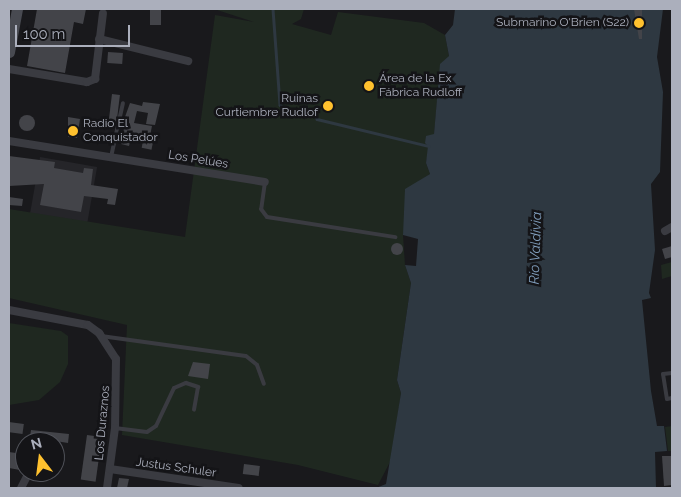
<!DOCTYPE html>
<meta charset="utf-8">
<style>
body{margin:0}
#map{position:relative;width:681px;height:497px;overflow:hidden;background:#19191c;font-family:Raleway,sans-serif}
div>[style]{position:absolute}
.built>*{inset:0;background:#252529;transform-origin:0 0}
.green>*{inset:0;background:#1f2820}
.water>*{inset:0;background:#2e3841}
.stream>*{height:2.5px;margin:-1.25px;padding:0 1.25px;transform-origin:1.25px;border-radius:1.25px;background:#2e3841}
.building>*{inset:0;background:#434449;transform-origin:0 0}
.round{border-radius:50%}
.lane>*{height:4px;margin:-2px;padding:0 2px;transform-origin:2px;border-radius:2px;background:#3a3b41}
.street>*{height:8px;margin:-4px;padding:0 4px;transform-origin:4px;border-radius:4px;background:#3a3b41}
.secondary>*{height:11px;margin:-5.5px;padding:0 5.5px;transform-origin:5.5px;border-radius:5.5px;background:#484a51}
.dots>*{width:14px;height:14px;translate:-50% -50%;box-sizing:border-box;border:2px solid #141417;border-radius:50%}
span{translate:-50% -50%;white-space:nowrap;text-align:center;line-height:1.15;-webkit-text-stroke:5px #141417;paint-order:stroke}
.poi-label{font-size:12px;color:#abafbc}
.right{translate:-100% -50%;text-align:right}
.left{translate:0 -50%;text-align:left}
.street-label{font-size:12px;color:#abafbc}
.water-label{font-size:14px;color:#7f9cba;font-style:italic}
.frame{position:absolute;inset:0;border:10px solid #abafbc;pointer-events:none}
.north{position:absolute;left:15px;top:432px;width:50px;height:50px;box-sizing:border-box;background:#141417;border:1px solid #505259;border-radius:50%;rotate:345deg;font-size:14px;font-weight:700;line-height:20px;text-align:center;color:#abafbc}
.north::after{content:'';display:block;margin:auto;width:18px;height:22px;background:#ffc12e;clip-path:polygon(50% 0,100% 100%,50% 72%,0 100%)}
.scale{position:absolute;left:15px;top:25px;width:115px;height:22px;box-sizing:border-box;border:2px solid #abafbc;border-top:0;padding-left:6px;font-size:15px;line-height:18px;white-space:nowrap;color:#abafbc;-webkit-text-stroke:4px #141417;paint-order:stroke}
</style>
<div id="map">
<div class="built">
<div style="left:40px;top:157px;width:58px;height:57px;rotate:10deg"></div>
</div>
<div class="green">
<div style="clip-path:polygon(214px 9px,304px 9px,301px 19px,292px 24px,331px 35px,338px 12px,424px 23px,445px 35px,449px 56px,439px 78px,434px 135px,431px 137px,426px 163px,430px 174px,419px 181px,403px 235px,405px 265px,411px 283px,397px 380px,401px 393px,391px 460px,378px 485px,298px 465px,122px 435px,127px 325px,9px 298px,9px 209px,185px 237px,215px 15px,254px 22px)"></div>
<div style="clip-path:polygon(672px 262px,672px 276px,662px 279px,661px 265px)"></div>
<div style="clip-path:polygon(9px 323px,61px 331px,68px 336px,68px 364px,60px 382px,39px 400px,9px 405px)"></div>
<div style="clip-path:polygon(672px 426px,672px 451px,668px 451px,665px 427px)"></div>
</div>
<div class="water">
<div style="clip-path:polygon(455px 9px,663px 9px,657px 57px,663px 92px,660px 172px,651px 184px,655px 250px,649px 293px,651px 298px,642px 300px,651px 391px,657px 426px,664px 426px,667px 451px,655px 452px,656px 488px,376px 488px,386px 484px,401px 393px,397px 380px,411px 283px,405px 265px,416px 266px,418px 239px,403px 235px,405px 189px,430px 174px,426px 163px,428px 146px,425px 143px,426px 136px,434px 134px,440px 64px,449px 56px,445px 35px,453px 25px)"></div>
</div>
<div class="stream">
<div style="left:273px;top:9px;width:96px;rotate:85.8deg"></div>
<div style="left:280px;top:105px;width:13px;rotate:39deg"></div>
<div style="left:290px;top:113px;width:5px;rotate:-22deg"></div>
<div style="left:295px;top:111px;width:21px;rotate:11deg"></div>
<div style="left:316px;top:115px;width:4px;rotate:76deg"></div>
<div style="left:317px;top:119px;width:115px;rotate:13.6deg"></div>
</div>
<div class="building">
<div style="clip-path:polygon(37px 9px,86px 9px,83px 24px,74px 22px,65px 73px,27px 66px)"></div>
<div style="left:150px;top:9px;width:11px;height:16px"></div>
<div style="clip-path:polygon(634px 9px,642px 9px,642px 39px,639px 39px)"></div>
<div style="left:108px;top:52px;width:15px;height:11px;rotate:4deg"></div>
<div style="left:112px;top:94px;width:8px;height:32px;rotate:7deg"></div>
<div style="clip-path:polygon(143px 102px,160px 104px,155px 125px,146px 124px,148px 113px,137px 111px,134px 123px,152px 126px,149px 141px,131px 138px,129px 146px,121px 144px,124px 128px,121px 128px,130px 103px,142px 106px)"></div>
<div class="round" style="left:19px;top:115px;width:16px;height:16px"></div>
<div style="clip-path:polygon(68px 117px,80px 119px,77px 138px,68px 137px)"></div>
<div style="left:143px;top:141px;width:10px;height:7px;rotate:11deg"></div>
<div style="clip-path:polygon(9px 156px,55px 162px,54px 168px,83px 173px,84px 168px,93px 169px,91px 185px,118px 189px,115px 205px,107px 204px,108px 199px,84px 196px,81px 212px,40px 205px,44px 184px,9px 186px)"></div>
<div style="clip-path:polygon(9px 197px,23px 199px,22px 206px,9px 205px)"></div>
<div class="round" style="left:391px;top:243px;width:12px;height:12px"></div>
<div style="clip-path:polygon(672px 246px,672px 257px,665px 259px,662px 249px)"></div>
<div style="clip-path:polygon(193px 362px,210px 364px,208px 379px,188px 376px)"></div>
<div style="left:9px;top:422px;width:15px;height:10px;rotate:8deg"></div>
<div style="clip-path:polygon(31px 430px,69px 434px,68px 443px,30px 437px)"></div>
<div style="left:87px;top:435px;width:15px;height:45px;rotate:8deg"></div>
<div style="clip-path:polygon(9px 452px,16px 453px,16px 458px,21px 459px,20px 470px,9px 468px)"></div>
<div style="clip-path:polygon(662px 456px,672px 456px,672px 485px,664px 486px)"></div>
<div style="left:244px;top:464px;width:16px;height:10px;rotate:7deg"></div>
<div style="clip-path:polygon(119px 478px,129px 479px,127px 488px,117px 488px)"></div>
</div>
<div class="lane">
<div style="left:111px;top:157px;width:55px;rotate:-77.5deg"></div>
<div style="left:265px;top:182px;width:27px;rotate:98deg"></div>
<div style="left:261px;top:209px;width:10px;rotate:53deg"></div>
<div style="left:267px;top:217px;width:130px;rotate:8.9deg"></div>
<div style="left:101px;top:336px;width:146px;rotate:7.9deg"></div>
<div style="left:246px;top:356px;width:14px;rotate:39deg"></div>
<div style="left:257px;top:365px;width:20px;rotate:70deg"></div>
<div style="left:672px;top:373px;width:9px;rotate:174deg"></div>
<div style="left:663px;top:374px;width:25px;rotate:81deg"></div>
<div style="left:667px;top:399px;width:5px;rotate:-11deg"></div>
<div style="left:115px;top:428px;width:32px;rotate:7deg"></div>
<div style="left:147px;top:432px;width:11px;rotate:-34deg"></div>
<div style="left:156px;top:426px;width:42px;rotate:-64.7deg"></div>
<div style="left:174px;top:388px;width:13px;rotate:-23deg"></div>
<div style="left:186px;top:383px;width:13px;rotate:18deg"></div>
<div style="left:198px;top:387px;width:23px;rotate:100deg"></div>
</div>
<div class="street">
<div style="left:99px;top:39px;width:92px;rotate:13.9deg"></div>
<div style="left:9px;top:69px;width:79px;rotate:9.5deg"></div>
<div style="left:87px;top:82px;width:9px;rotate:-21deg"></div>
<div style="left:95px;top:79px;width:66px;rotate:-83.1deg"></div>
<div style="left:9px;top:141px;width:259px;rotate:9.1deg"></div>
<div style="left:665px;top:231px;width:8px;rotate:-30deg"></div>
<div style="left:9px;top:310px;width:80px;rotate:10.8deg"></div>
<div style="left:88px;top:325px;width:14px;rotate:36deg"></div>
<div style="left:99px;top:333px;width:31px;rotate:57deg"></div>
<div style="left:116px;top:359px;width:69px;rotate:90.8deg"></div>
<div style="left:115px;top:428px;width:61px;rotate:97.6deg"></div>
<div style="left:110px;top:469px;width:130px;rotate:8.4deg"></div>
<div style="left:21px;top:488px;width:18px;rotate:-63deg"></div>
</div>
<div class="secondary">
<div style="left:9px;top:52px;width:44px;rotate:-79.5deg"></div>
</div>
<div class="dots">
<div style="left:639px;top:23px;background:#ffc12e"></div>
<div style="left:369px;top:86px;background:#ffc12e"></div>
<div style="left:328px;top:106px;background:#ffc12e"></div>
<div style="left:73px;top:131px;background:#ffc12e"></div>
</div>
<div class="poi-label">
<span class="right" style="left:629px;top:23px">Submarino O'Brien (S22)</span>
<span class="left" style="left:379px;top:86px">Área de la Ex<br>Fábrica Rudloff</span>
<span class="right" style="left:318px;top:106px">Ruinas<br>Curtiembre Rudlof</span>
<span class="left" style="left:83px;top:131px">Radio El<br>Conquistador</span>
</div>
<div class="street-label">
<span style="left:198px;top:160px;rotate:9deg">Los Pelúes</span>
<span style="left:103px;top:423px;rotate:-85deg">Los Duraznos</span>
<span style="left:176px;top:468px;rotate:8deg">Justus Schuler</span>
</div>
<div class="water-label">
<span style="left:535px;top:248px;rotate:-88deg">Río Valdivia</span>
</div>
<div class="frame"></div>
<div class="north">N</div>
<div class="scale">100 m</div>
</div>
